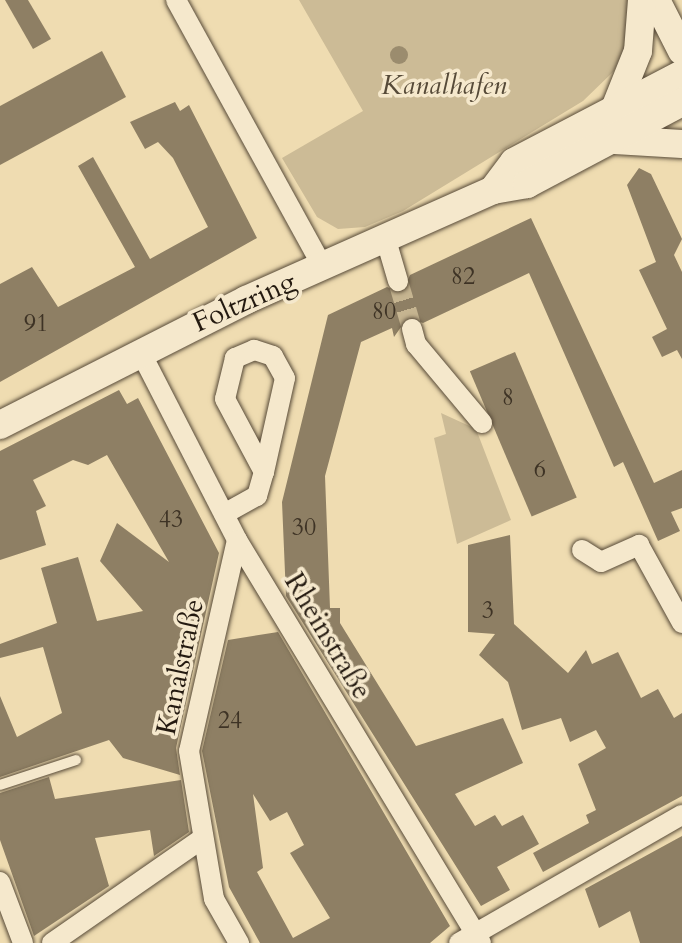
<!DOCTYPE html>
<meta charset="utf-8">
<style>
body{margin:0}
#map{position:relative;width:682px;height:943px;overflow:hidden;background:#efdcb1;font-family:Cardo,serif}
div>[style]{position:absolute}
.green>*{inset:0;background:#ccbb96}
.building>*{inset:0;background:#8e7f64;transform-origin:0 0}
.street-tunnel>*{height:20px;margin-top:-10px;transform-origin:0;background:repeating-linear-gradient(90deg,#c6b591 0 20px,transparent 0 30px)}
.roads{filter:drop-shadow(0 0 2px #574a38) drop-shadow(0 0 2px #574a38)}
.lane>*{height:10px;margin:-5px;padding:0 5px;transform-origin:5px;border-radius:5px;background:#f5e8cc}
.street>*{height:20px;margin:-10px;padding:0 10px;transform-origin:10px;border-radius:10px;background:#f5e8cc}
.secondary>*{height:28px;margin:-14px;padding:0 14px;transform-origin:14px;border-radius:14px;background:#f5e8cc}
.trees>*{width:18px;height:18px;margin:-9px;border-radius:50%;background:#9b8c6e}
span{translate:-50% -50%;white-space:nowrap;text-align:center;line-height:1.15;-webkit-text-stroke:7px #f5e8cc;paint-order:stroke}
.number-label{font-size:24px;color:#3e3325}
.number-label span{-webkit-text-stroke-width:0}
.park-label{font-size:28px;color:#564a38;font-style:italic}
.street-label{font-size:28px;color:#241a10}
</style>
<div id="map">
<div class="green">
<div style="clip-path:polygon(299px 0,630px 0,628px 41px,614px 71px,583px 101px,403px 211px,365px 227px,338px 229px,317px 217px,282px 158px,363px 111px)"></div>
<div style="clip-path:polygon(441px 413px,476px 429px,511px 520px,457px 544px,434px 438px,446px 434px)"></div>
</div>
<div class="building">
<div style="clip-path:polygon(5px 0,28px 0,51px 39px,33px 49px)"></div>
<div style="clip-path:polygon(102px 51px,126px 97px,0 165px,0 106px)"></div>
<div style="clip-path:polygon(175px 102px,180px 111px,189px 105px,257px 238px,0 382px,0 284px,32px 267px,58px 307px,135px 267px,78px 166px,93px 157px,150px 259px,208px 227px,173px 158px,158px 142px,145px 149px,130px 122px)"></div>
<div style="clip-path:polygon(639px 168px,651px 174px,682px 239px,674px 255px,682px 272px,682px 359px,677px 350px,662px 357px,652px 337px,667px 329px,639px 270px,656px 262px,627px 185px)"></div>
<div style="clip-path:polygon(531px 218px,654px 483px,682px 470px,682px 508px,671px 512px,680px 531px,658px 541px,623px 462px,614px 467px,529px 273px,423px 323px,408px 317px,394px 337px,392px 328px,361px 342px,325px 476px,330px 608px,340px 608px,340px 623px,416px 746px,503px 718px,523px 763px,455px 794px,475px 826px,495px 815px,502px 826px,523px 815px,539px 844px,497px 867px,510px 890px,481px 906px,286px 596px,282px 502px,328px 315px,387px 287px,402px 293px,410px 275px)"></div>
<div style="left:515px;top:352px;width:158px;height:49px;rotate:67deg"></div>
<div style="clip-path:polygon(119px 390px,127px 404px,138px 398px,219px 553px,176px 748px,180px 775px,123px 758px,109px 740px,0 777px,0 696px,17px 737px,62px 713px,43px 647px,0 658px,0 644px,57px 623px,41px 568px,78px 557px,97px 621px,143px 611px,100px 561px,117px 523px,169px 562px,107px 455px,88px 465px,73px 460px,33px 480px,46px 506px,36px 511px,46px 545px,0 560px,0 451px)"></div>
<div style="clip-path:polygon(510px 535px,514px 624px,568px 673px,586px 650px,592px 664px,618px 652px,641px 698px,658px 689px,674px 718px,682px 713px,682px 796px,543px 872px,533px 853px,589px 823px,586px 815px,596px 810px,578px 764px,606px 748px,596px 730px,570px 742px,561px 718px,522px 730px,508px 682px,479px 655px,495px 634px,468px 632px,468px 545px)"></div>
<div style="clip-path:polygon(evenodd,278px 632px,450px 926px,430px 943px,260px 943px,229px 887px,202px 751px,228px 640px,278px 632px,253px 794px,270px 821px,287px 812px,304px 845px,290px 853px,330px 918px,293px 938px,257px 872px,263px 868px,253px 794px)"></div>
<div style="clip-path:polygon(49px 777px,55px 799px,181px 780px,189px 832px,154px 856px,150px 830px,95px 838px,109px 886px,34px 936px,0 840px,0 793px)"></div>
<div style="clip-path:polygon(682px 836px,682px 943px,640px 943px,630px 911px,599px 928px,585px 889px)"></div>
</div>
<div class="street-tunnel">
<div style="left:398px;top:281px;width:50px;rotate:73.7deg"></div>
</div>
<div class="roads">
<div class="lane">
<div style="left:0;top:785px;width:80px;rotate:-18.2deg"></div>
</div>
<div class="street">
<div style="left:176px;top:0;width:305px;rotate:61.2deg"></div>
<div style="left:386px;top:240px;width:43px;rotate:73.7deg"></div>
<div style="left:412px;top:329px;width:16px;rotate:75deg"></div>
<div style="left:416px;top:344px;width:103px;rotate:50.1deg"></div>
<div style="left:140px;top:351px;width:212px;rotate:62.8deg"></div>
<div style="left:237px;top:540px;width:471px;rotate:58.8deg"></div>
<div style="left:224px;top:514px;width:38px;rotate:-29deg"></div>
<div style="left:257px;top:496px;width:25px;rotate:-74deg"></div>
<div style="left:264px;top:472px;width:96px;rotate:-77.4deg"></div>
<div style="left:285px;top:378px;width:25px;rotate:-119deg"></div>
<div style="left:273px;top:356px;width:20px;rotate:-162deg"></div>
<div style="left:254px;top:350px;width:21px;rotate:157deg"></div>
<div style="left:235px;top:358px;width:42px;rotate:103.7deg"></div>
<div style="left:225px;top:399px;width:83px;rotate:61.9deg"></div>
<div style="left:237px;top:540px;width:216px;rotate:102.8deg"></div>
<div style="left:189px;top:751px;width:150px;rotate:80.4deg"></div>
<div style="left:214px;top:899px;width:51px;rotate:60.4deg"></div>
<div style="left:582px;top:550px;width:22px;rotate:32deg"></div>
<div style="left:601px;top:562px;width:42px;rotate:-24.1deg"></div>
<div style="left:639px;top:545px;width:89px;rotate:61.1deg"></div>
<div style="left:0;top:882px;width:65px;rotate:69.3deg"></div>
<div style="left:52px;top:943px;width:184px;rotate:-34.8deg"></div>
<div style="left:459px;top:943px;width:257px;rotate:-29.9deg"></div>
</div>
<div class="secondary">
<div style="left:656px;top:0;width:57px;rotate:63deg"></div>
<div style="left:616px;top:106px;width:59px;rotate:-68.2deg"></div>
<div style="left:638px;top:51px;width:51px;rotate:-85.5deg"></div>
<div style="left:615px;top:140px;width:67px;rotate:3.4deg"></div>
<div style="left:493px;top:190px;width:35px;rotate:-53deg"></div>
<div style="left:514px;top:162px;width:190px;rotate:-27.6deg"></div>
<div style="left:0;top:425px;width:276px;rotate:-26.9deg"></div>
<div style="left:246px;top:300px;width:270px;rotate:-24deg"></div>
<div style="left:493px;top:190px;width:35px;rotate:-10deg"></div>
<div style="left:527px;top:184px;width:175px;rotate:-27.9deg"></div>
</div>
</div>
<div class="trees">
<div style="left:399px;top:55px"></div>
</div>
<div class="number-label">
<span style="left:463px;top:277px">82</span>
<span style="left:384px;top:312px">80</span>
<span style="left:36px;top:324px">91</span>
<span style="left:508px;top:398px">8</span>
<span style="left:540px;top:470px">6</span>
<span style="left:171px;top:520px">43</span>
<span style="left:304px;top:528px">30</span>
<span style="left:488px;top:611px">3</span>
<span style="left:230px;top:721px">24</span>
</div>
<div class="park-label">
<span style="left:444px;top:85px">Kanalhafen</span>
</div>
<div class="street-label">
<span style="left:244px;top:302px;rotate:-24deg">Foltzring</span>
<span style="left:328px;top:636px;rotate:59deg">Rheinstraße</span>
<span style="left:180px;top:667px;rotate:-78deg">Kanalstraße</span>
</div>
</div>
